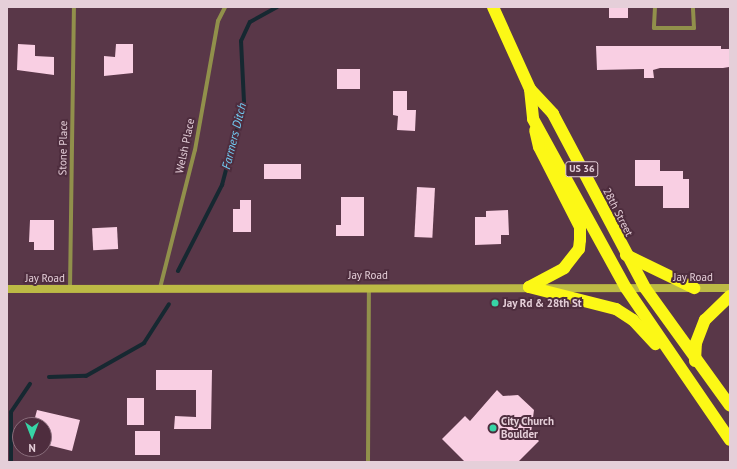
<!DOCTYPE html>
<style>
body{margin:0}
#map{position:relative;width:737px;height:469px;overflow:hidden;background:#593748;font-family:"PT Sans",sans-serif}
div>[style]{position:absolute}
.stream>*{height:4px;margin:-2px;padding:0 2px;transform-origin:2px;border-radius:2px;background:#162831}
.building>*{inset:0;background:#f9cfe3;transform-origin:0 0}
.street>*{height:4px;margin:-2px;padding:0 2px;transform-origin:2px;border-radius:2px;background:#91904b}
.secondary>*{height:8px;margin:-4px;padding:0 4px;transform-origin:4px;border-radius:4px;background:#bcba45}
.highway>*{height:12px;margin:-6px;padding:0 6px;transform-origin:6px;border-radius:6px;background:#fcf816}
.dots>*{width:11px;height:11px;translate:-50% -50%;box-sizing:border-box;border:2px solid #4e2d3e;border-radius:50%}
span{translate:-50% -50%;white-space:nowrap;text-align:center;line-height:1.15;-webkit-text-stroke:4px #4e2d3e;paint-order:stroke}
.shield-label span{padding:1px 3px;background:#4e2d3e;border:1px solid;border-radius:3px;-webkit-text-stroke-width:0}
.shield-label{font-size:10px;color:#e5cfd9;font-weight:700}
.street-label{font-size:11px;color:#e5cfd9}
.poi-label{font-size:11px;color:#e5cfd9;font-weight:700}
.left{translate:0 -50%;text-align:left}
.water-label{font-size:12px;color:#72cdf5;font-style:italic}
.frame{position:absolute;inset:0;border:8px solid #e5cfd9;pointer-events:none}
.north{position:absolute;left:12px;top:417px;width:40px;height:40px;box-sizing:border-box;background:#4e2d3e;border:1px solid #8a6e7c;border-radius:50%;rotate:180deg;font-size:11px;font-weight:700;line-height:16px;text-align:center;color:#e5cfd9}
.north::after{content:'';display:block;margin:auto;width:14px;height:18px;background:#37d4a6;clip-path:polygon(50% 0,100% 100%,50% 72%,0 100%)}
</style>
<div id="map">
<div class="stream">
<div style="left:178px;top:271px;width:97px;rotate:-62.9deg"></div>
<div style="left:222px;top:185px;width:86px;rotate:-75.2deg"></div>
<div style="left:244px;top:102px;width:61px;rotate:-92.8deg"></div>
<div style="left:241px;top:41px;width:21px;rotate:-65deg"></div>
<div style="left:250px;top:22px;width:31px;rotate:-29deg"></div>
<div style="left:49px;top:377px;width:37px;rotate:-2deg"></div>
<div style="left:86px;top:376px;width:67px;rotate:-29.6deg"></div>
<div style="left:144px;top:343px;width:46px;rotate:-57.3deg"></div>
<div style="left:11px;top:462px;width:50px;rotate:-90deg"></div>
<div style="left:11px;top:412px;width:34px;rotate:-56deg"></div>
</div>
<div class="building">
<div style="left:609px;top:7px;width:19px;height:11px"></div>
<div style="clip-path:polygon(18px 44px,35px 45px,35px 56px,54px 57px,54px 75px,17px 70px)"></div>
<div style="clip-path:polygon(116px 44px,133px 44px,133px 73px,104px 76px,104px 56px,115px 57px)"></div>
<div style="clip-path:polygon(596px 46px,721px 46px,721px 49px,730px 49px,730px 60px,729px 67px,723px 68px,660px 68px,653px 70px,654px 78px,644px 78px,644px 69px,597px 70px)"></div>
<div style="left:337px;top:69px;width:23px;height:20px"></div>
<div style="clip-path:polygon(393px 91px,407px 91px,407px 110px,416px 110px,415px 131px,397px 130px,398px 116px,393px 115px)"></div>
<div style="clip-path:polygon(635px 160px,660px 160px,660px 171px,683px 171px,683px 179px,689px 179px,689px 208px,663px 208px,663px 186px,635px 186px)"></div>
<div style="left:264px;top:164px;width:37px;height:15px"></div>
<div style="left:417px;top:187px;width:18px;height:50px;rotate:3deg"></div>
<div style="clip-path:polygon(341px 197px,364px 197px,364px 236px,336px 236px,336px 225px,341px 225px)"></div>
<div style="clip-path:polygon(240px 200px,251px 200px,251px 232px,233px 232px,233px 209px,240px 209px)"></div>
<div style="clip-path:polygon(508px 210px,509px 235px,501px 235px,501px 244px,475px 245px,475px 217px,486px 217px,486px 211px)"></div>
<div style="clip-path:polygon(30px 220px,54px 220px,54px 250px,34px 250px,34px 242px,29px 242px)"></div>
<div style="left:117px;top:227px;width:22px;height:25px;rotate:87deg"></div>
<div style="clip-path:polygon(156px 370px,212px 370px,211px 429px,174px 429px,175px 416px,196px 417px,196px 390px,156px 390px)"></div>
<div style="clip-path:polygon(497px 390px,503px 396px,518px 395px,534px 410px,531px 433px,539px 441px,518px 462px,465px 462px,442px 439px,465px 416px,470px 421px)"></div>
<div style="left:127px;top:398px;width:17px;height:27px"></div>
<div style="clip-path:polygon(37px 410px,80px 420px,72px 451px,44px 444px,44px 425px,33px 425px)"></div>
<div style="left:135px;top:431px;width:25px;height:24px"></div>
</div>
<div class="street">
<div style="left:655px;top:7px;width:21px;rotate:93deg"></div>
<div style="left:654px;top:28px;width:40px"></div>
<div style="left:694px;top:28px;width:21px;rotate:-93deg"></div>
<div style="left:160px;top:288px;width:142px;rotate:-75.8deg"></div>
<div style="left:195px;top:150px;width:131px;rotate:-79.9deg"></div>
<div style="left:218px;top:21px;width:16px;rotate:-63deg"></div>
<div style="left:70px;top:289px;width:282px;rotate:-89.2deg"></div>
<div style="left:368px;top:462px;width:174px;rotate:-89.7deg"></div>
</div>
<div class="secondary">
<div style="left:7px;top:289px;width:723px;rotate:-0.08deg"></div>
</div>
<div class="highway">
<div style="left:493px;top:7px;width:90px;rotate:65.7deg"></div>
<div style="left:530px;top:89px;width:34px;rotate:47deg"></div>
<div style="left:553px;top:114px;width:197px;rotate:62.1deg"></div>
<div style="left:645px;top:288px;width:145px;rotate:54.2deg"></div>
<div style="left:530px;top:89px;width:30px;rotate:84deg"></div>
<div style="left:533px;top:119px;width:193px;rotate:61.2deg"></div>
<div style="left:626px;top:288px;width:184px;rotate:55.6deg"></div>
<div style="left:626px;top:255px;width:76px;rotate:25.9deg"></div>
<div style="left:529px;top:287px;width:40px;rotate:-28deg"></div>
<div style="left:564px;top:268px;width:24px;rotate:-52deg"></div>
<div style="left:579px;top:249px;width:9px;rotate:-84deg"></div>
<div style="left:580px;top:240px;width:13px;rotate:-90deg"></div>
<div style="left:580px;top:227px;width:90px;rotate:-117.1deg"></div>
<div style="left:539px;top:147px;width:17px;rotate:-103deg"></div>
<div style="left:529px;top:287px;width:90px;rotate:14.2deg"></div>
<div style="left:616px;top:309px;width:20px;rotate:33deg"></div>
<div style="left:633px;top:320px;width:33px;rotate:47deg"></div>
<div style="left:695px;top:361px;width:18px;rotate:-87deg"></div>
<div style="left:696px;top:343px;width:25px;rotate:-69deg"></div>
<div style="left:705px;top:320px;width:35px;rotate:-44deg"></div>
</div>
<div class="dots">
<div style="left:495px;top:303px;background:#37d4a6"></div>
<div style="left:493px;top:428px;background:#37d4a6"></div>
</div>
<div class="shield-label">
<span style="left:582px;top:169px">US 36</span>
</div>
<div class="street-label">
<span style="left:185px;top:146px;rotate:-78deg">Welsh Place</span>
<span style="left:63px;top:148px;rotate:-89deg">Stone Place</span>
<span style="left:618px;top:212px;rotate:63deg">28th Street</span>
<span style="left:368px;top:275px">Jay Road</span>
<span style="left:693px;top:277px">Jay Road</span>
<span style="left:45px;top:278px">Jay Road</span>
</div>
<div class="poi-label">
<span class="left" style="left:503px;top:303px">Jay Rd &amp; 28th St</span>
<span class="left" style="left:501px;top:428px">City Church<br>Boulder</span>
</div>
<div class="water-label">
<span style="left:234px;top:136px;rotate:-76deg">Farmers Ditch</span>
</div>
<div class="frame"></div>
<div class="north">N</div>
</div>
